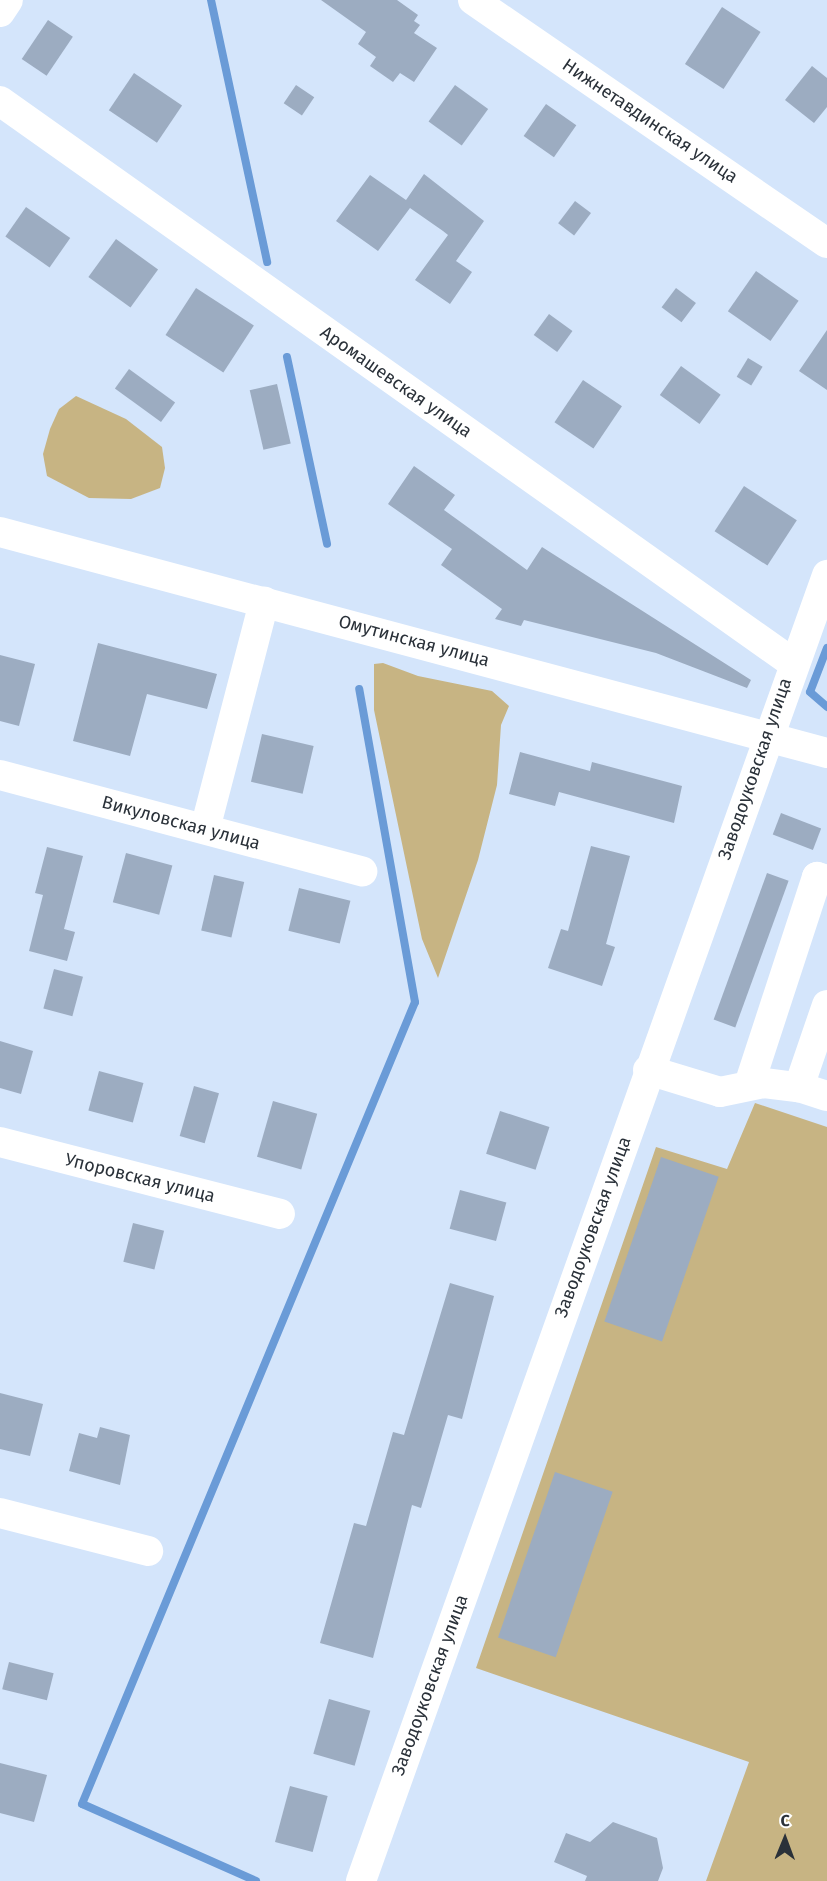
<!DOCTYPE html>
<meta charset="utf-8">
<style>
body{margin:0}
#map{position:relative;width:827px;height:1881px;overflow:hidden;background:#d4e5fb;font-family:"Fira Sans",sans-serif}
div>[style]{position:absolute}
.green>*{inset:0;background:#c7b483}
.stream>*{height:8px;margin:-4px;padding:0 4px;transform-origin:4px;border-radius:4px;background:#6a9bd7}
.building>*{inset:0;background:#9cacc1;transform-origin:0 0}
.minor>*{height:30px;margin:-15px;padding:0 15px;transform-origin:15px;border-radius:15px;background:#fff}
span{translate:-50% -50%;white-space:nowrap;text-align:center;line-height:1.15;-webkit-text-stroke:5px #fff;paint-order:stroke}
.street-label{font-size:18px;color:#2a3139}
.north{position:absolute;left:755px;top:1809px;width:60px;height:60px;-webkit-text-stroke:4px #fff;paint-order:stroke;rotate:1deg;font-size:16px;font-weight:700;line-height:24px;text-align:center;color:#2a3139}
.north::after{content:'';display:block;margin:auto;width:21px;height:27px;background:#2a3139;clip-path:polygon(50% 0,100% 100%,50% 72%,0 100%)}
</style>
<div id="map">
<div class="green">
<div style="clip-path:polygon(76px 396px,126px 419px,162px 447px,165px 468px,160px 488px,131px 499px,89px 498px,47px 476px,43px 454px,50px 429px,59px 409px)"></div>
<div style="clip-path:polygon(383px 663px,418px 676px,492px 691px,509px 706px,501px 725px,497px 785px,478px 860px,438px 978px,422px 939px,374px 710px,374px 664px)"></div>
<div style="clip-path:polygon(755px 1103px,827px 1127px,827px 1881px,706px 1881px,749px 1762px,476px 1668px,656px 1147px,727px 1169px)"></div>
</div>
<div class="stream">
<div style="left:211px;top:0;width:268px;rotate:77.9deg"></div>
<div style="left:287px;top:357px;width:191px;rotate:77.9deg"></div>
<div style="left:827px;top:648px;width:47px;rotate:111.1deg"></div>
<div style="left:810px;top:692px;width:23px;rotate:41deg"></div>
<div style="left:256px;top:1881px;width:190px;rotate:-156.1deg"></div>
<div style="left:82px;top:1804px;width:868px;rotate:-67.45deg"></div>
<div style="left:415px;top:1002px;width:318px;rotate:-100.1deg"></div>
</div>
<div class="building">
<div style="clip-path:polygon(321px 0,397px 0,418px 15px,414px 21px,420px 25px,414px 33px,437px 48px,414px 82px,400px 73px,393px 82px,370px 66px,376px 57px,358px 44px,366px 32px)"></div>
<div style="left:722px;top:7px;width:46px;height:68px;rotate:33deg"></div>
<div style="left:48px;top:20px;width:30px;height:47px;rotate:34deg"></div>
<div style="clip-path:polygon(812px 66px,827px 78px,827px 107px,814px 123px,785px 100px)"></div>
<div style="left:134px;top:73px;width:58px;height:45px;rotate:34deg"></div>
<div style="left:296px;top:85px;width:22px;height:22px;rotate:34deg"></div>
<div style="left:455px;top:85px;width:41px;height:45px;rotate:36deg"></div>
<div style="left:546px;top:104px;width:37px;height:39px;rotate:35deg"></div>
<div style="clip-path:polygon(424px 174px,484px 221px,456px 261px,472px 272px,450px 304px,415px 280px,448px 235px,443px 231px,410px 208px,378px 251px,336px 221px,370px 175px,406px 200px)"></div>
<div style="left:575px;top:201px;width:20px;height:28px;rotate:37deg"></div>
<div style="left:26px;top:207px;width:54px;height:36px;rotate:35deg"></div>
<div style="left:116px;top:239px;width:52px;height:47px;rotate:36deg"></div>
<div style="left:756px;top:271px;width:52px;height:49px;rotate:35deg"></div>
<div style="left:196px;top:288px;width:69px;height:56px;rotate:33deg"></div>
<div style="left:676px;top:288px;width:25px;height:24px;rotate:37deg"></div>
<div style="left:549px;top:314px;width:29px;height:26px;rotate:36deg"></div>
<div style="clip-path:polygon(827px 330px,827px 390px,799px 371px)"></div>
<div style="left:748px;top:358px;width:17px;height:22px;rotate:31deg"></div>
<div style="left:681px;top:366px;width:49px;height:36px;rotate:36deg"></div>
<div style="left:129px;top:369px;width:57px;height:24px;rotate:36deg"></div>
<div style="left:583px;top:380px;width:47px;height:51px;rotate:34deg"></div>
<div style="left:277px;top:384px;width:61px;height:28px;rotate:77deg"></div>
<div style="clip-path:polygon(414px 466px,455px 495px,444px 510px,527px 570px,542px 547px,751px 680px,747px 688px,656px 653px,524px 620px,521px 626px,495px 619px,502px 609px,441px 565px,452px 549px,388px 504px)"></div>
<div style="left:744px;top:486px;width:63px;height:54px;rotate:33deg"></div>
<div style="clip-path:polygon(98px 643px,217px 674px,207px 709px,147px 694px,130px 756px,73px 741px)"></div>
<div style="clip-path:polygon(0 655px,35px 664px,19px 726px,0 721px)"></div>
<div style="left:262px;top:734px;width:53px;height:49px;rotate:13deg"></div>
<div style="clip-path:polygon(520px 752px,590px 771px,592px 762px,682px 786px,674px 823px,559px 792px,555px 806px,509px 794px)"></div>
<div style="left:781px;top:813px;width:43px;height:23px;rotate:21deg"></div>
<div style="clip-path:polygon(591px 846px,630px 856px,606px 944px,615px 947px,602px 986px,548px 968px,561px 929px,568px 931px)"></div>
<div style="clip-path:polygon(47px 847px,83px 856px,64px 929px,75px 932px,67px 961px,29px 951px,43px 895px,35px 893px)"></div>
<div style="left:126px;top:853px;width:48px;height:51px;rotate:15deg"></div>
<div style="left:767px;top:873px;width:23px;height:156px;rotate:20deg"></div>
<div style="left:214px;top:875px;width:31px;height:57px;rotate:13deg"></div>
<div style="left:299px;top:888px;width:53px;height:44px;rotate:14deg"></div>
<div style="left:54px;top:969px;width:30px;height:41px;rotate:15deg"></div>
<div style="clip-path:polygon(0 1041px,33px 1051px,21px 1094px,0 1088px)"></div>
<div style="left:99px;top:1071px;width:46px;height:41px;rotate:15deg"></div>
<div style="left:194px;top:1086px;width:26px;height:52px;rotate:16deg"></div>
<div style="left:273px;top:1101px;width:46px;height:58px;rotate:16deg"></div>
<div style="left:500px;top:1111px;width:52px;height:45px;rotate:18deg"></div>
<div style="left:661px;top:1157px;width:61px;height:174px;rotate:19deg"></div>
<div style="left:460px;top:1190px;width:48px;height:40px;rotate:15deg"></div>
<div style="left:133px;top:1223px;width:32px;height:40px;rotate:14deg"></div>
<div style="clip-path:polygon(450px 1283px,494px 1296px,462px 1419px,448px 1415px,421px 1508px,412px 1505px,373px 1658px,320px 1643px,354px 1523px,366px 1526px,393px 1432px,404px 1435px)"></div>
<div style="clip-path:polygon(0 1393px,43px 1404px,30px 1456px,0 1449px)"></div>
<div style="clip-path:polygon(100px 1427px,130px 1435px,120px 1485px,69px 1471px,79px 1433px,97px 1438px)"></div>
<div style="left:555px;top:1472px;width:61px;height:175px;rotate:19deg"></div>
<div style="left:9px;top:1662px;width:46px;height:28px;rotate:14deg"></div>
<div style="left:329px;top:1699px;width:43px;height:57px;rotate:16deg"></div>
<div style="clip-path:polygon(0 1763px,47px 1775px,34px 1822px,0 1813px)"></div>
<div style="left:290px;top:1786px;width:39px;height:58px;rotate:15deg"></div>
<div style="clip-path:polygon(613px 1822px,657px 1838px,663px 1868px,658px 1881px,585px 1881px,587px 1876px,554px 1862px,566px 1833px,590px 1842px)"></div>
</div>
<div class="minor">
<div style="left:473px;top:0;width:429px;rotate:34.5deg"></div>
<div style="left:0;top:12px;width:14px;rotate:-56deg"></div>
<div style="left:0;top:101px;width:972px;rotate:35.33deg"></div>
<div style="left:0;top:532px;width:856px;rotate:14.96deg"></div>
<div style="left:0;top:775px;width:375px;rotate:14.9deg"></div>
<div style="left:205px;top:829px;width:235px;rotate:-75.4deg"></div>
<div style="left:827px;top:1005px;width:87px;rotate:108.9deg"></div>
<div style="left:799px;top:1087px;width:29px;rotate:18deg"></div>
<div style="left:648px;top:1070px;width:75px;rotate:17deg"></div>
<div style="left:720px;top:1092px;width:45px;rotate:-11.6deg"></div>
<div style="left:764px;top:1083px;width:35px;rotate:7deg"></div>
<div style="left:749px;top:1085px;width:219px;rotate:-71.9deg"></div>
<div style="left:817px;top:877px;width:10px;rotate:17deg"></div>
<div style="left:0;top:1142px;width:289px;rotate:14.4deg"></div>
<div style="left:0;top:1513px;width:153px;rotate:14.4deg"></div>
<div style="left:361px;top:1881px;width:1387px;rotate:-70.36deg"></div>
</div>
<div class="street-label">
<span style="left:650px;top:121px;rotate:34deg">Нижнетавдинская улица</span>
<span style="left:396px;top:382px;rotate:35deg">Аромашевская улица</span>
<span style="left:414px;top:641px;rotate:15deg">Омутинская улица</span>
<span style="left:755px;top:769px;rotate:-71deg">Заводоуковская улица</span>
<span style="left:181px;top:823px;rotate:15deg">Викуловская улица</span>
<span style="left:140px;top:1178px;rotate:14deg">Упоровская улица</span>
<span style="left:593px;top:1227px;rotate:-70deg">Заводоуковская улица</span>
<span style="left:430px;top:1685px;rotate:-70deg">Заводоуковская улица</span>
</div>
<div class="north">С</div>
</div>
